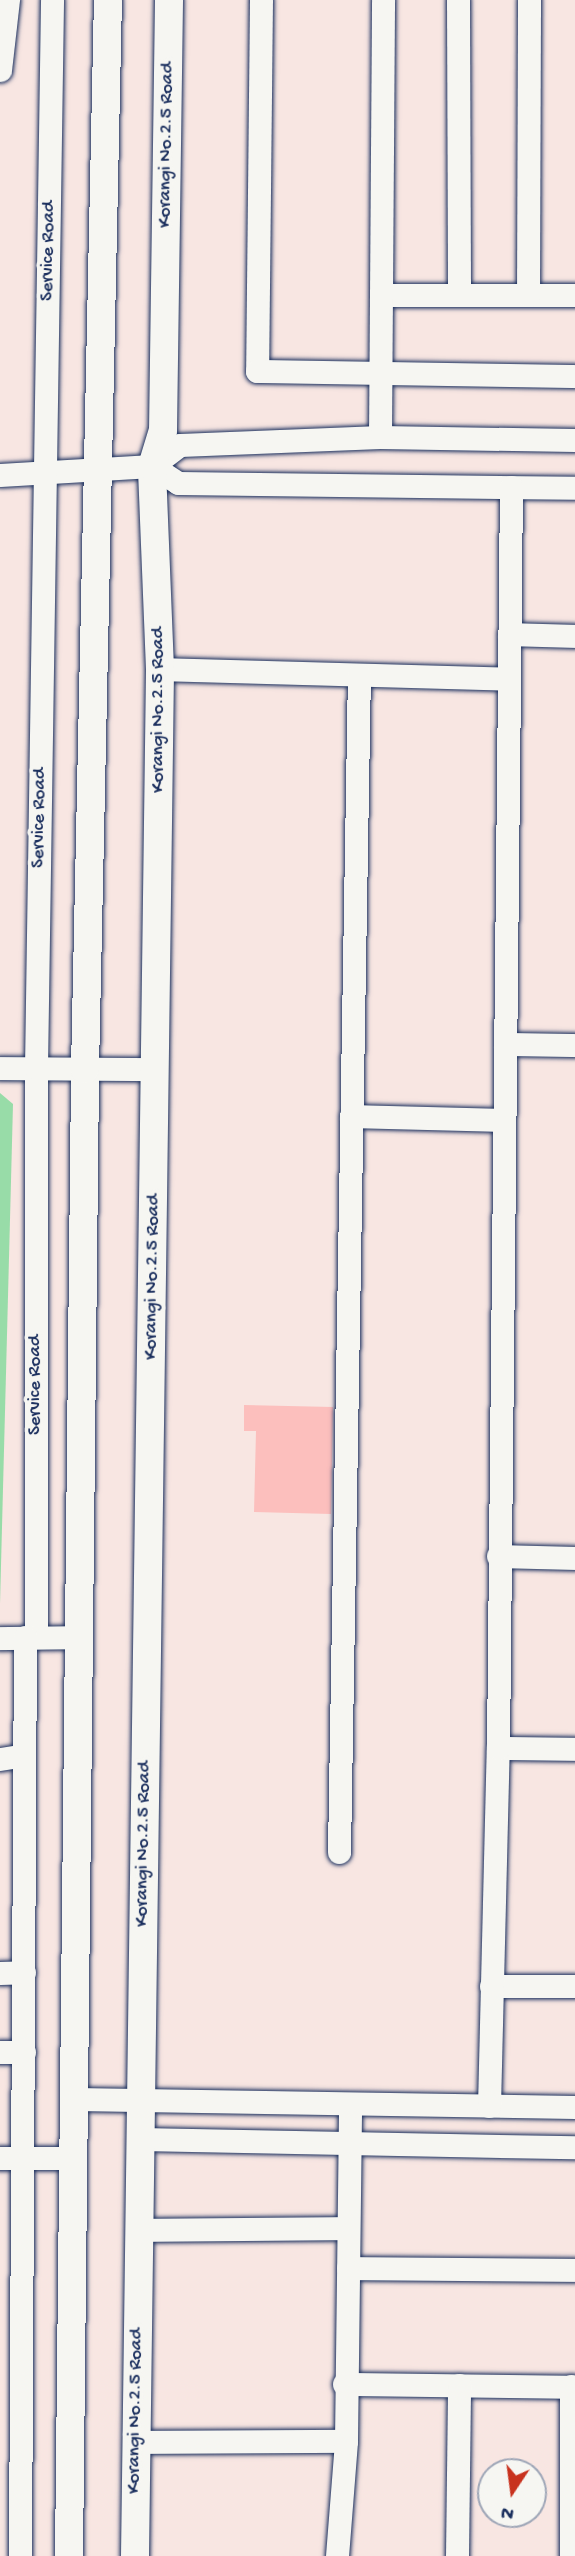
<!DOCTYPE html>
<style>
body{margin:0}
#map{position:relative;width:575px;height:2556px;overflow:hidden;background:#f8e6e2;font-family:"Gochi Hand",sans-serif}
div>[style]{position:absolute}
.green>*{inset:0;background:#98dca8}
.building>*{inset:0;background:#fcbfbd}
.roads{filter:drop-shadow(0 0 2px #1b2f5e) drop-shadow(0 0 2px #1b2f5e)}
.minor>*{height:23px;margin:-11.5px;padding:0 11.5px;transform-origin:11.5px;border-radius:11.5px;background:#f6f6f2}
.major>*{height:28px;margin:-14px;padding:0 14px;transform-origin:14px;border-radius:14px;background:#f6f6f2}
span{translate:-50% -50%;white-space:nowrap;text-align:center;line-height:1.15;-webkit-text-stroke:7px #f6f6f2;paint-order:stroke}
.street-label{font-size:19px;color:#1b2f5e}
.north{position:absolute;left:477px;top:2458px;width:70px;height:70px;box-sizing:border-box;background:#f6f6f2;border:2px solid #9ea6b7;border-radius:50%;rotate:193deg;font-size:19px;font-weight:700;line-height:28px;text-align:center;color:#1b2f5e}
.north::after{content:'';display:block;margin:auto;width:24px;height:32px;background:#c8321e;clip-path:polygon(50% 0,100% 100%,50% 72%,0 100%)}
</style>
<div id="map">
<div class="green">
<div style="clip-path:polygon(0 1093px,13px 1104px,0 1604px)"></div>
</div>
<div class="building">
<div style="clip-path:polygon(244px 1405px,333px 1407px,331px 1514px,254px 1512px,256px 1431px,244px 1431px)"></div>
</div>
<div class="roads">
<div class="minor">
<div style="left:261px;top:0;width:371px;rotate:90.6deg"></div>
<div style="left:257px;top:371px;width:318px;rotate:0.9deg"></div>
<div style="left:458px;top:0;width:295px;rotate:89.8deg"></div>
<div style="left:0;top:70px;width:70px;rotate:-83.5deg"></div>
<div style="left:381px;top:295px;width:194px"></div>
<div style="left:528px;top:295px;width:295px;rotate:-89.8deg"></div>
<div style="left:380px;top:437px;width:437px;rotate:-89.6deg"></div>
<div style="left:152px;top:466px;width:31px;rotate:33deg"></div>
<div style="left:178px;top:483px;width:397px;rotate:0.7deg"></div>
<div style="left:0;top:475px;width:152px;rotate:-3.4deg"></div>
<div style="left:152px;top:466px;width:35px;rotate:-37deg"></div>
<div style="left:180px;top:445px;width:200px;rotate:-2.3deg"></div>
<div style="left:380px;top:437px;width:195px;rotate:0.9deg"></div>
<div style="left:509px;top:634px;width:66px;rotate:1.7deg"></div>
<div style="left:160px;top:669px;width:348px;rotate:1.6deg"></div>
<div style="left:505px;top:1044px;width:70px;rotate:0.8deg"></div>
<div style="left:0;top:1068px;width:156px;rotate:0.4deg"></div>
<div style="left:351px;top:1116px;width:152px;rotate:1.5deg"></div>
<div style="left:498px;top:1556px;width:77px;rotate:1.5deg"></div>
<div style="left:36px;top:1637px;width:569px;rotate:-90deg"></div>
<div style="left:36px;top:1068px;width:1068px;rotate:-89.14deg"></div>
<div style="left:0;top:1638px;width:80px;rotate:-0.7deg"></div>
<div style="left:498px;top:1748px;width:77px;rotate:0.7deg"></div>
<div style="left:0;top:1759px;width:24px;rotate:-9deg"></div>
<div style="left:339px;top:1852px;width:1177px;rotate:-89.03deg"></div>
<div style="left:0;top:1973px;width:24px;rotate:-2deg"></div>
<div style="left:491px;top:1986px;width:84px"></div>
<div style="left:0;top:2052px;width:24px"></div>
<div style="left:75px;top:2099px;width:500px;rotate:0.92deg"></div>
<div style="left:489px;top:2106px;width:358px;rotate:-88.6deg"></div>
<div style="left:498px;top:1748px;width:1261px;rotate:-89.41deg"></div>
<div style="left:140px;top:2139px;width:435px;rotate:1.1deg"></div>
<div style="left:0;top:2158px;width:74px"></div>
<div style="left:139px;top:2230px;width:209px;rotate:-0.5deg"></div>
<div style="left:348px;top:2268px;width:227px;rotate:0.5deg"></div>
<div style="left:344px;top:2384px;width:231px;rotate:0.7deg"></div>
<div style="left:136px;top:2442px;width:210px;rotate:-0.3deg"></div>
<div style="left:20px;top:2556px;width:919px;rotate:-89.69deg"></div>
<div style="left:337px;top:2556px;width:115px;rotate:-85.5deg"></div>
<div style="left:346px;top:2441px;width:337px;rotate:-89.3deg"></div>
<div style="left:457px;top:2556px;width:171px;rotate:-89.3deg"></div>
<div style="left:571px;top:2556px;width:170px;rotate:-90deg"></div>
</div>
<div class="major">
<div style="left:69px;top:2556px;width:1487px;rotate:-89.38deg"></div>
<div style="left:85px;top:1069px;width:1069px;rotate:-88.77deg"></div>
<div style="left:135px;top:2556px;width:1887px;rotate:-89.24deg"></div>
<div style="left:160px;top:669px;width:203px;rotate:-92.3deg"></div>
<div style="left:152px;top:466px;width:37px;rotate:-73deg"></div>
<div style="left:163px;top:431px;width:431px;rotate:-89.2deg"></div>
</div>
</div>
<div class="street-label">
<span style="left:167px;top:145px;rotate:-89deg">Korangi No.2.5 Road</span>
<span style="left:49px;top:251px;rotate:-89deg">Service Road</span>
<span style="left:159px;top:710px;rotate:-90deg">Korangi No.2.5 Road</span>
<span style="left:40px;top:818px;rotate:-89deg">Service Road</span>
<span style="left:153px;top:1277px;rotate:-89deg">Korangi No.2.5 Road</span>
<span style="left:36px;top:1385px;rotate:-90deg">Service Road</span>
<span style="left:144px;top:1844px;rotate:-89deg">Korangi No.2.5 Road</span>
<span style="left:136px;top:2411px;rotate:-89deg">Korangi No.2.5 Road</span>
</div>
<div class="north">N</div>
</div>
